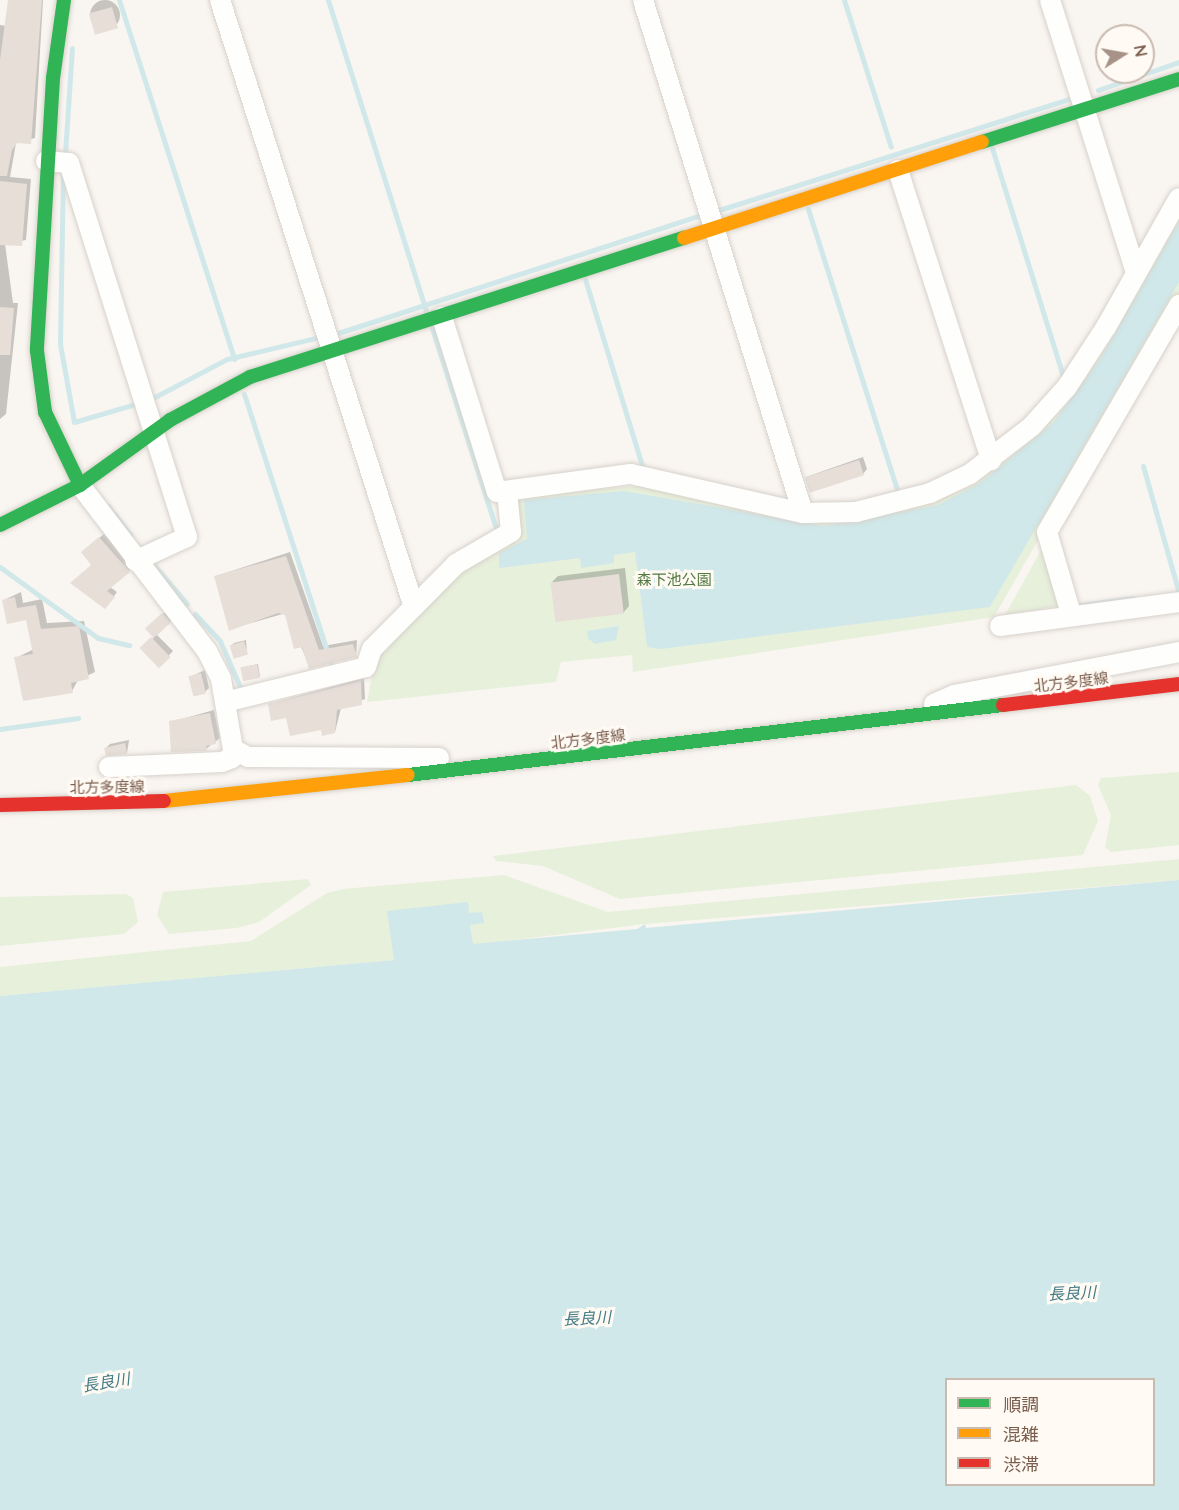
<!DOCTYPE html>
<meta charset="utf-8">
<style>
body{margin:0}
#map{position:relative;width:1179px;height:1510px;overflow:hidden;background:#f9f5f0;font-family:Quicksand,"Noto Sans JP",sans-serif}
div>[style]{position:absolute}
.green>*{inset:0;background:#e7f0db}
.water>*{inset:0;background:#d0e8ea}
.shadow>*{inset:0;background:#0003}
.round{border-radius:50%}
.stream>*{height:5px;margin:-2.5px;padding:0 2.5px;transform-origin:2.5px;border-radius:2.5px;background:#d0e8ea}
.building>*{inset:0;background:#e6ded7;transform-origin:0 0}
.roads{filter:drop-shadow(0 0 2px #d7d1cb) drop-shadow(0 0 2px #d7d1cb)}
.street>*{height:20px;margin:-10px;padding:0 10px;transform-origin:10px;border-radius:10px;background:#fefefd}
.fast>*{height:14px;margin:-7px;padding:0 7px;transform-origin:7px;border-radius:7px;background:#30b455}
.slow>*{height:14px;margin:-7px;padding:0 7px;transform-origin:7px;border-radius:7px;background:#ff9f0a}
.jam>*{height:14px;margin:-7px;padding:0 7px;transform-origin:7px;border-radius:7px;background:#e5322d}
span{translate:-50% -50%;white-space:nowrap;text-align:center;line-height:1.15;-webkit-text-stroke:6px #fffaf3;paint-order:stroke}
.park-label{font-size:15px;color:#537a41}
.street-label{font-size:15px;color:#7a5c4d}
.water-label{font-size:16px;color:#437c86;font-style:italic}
.legend{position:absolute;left:945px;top:1378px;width:210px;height:108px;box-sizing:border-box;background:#fffaf3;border:2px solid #cabbb1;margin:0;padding:8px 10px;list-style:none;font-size:18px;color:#7a5c4d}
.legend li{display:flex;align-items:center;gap:12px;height:30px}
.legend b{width:30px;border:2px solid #cabbb1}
.north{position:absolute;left:1095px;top:24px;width:60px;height:60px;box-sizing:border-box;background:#fffaf3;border:2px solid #cabbb1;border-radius:50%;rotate:79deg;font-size:16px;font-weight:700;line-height:24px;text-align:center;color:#7a5c4d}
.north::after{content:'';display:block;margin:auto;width:21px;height:27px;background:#a69286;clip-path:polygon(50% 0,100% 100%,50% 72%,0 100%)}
</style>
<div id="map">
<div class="green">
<div style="clip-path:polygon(1179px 212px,1179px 294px,994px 617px,633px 672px,632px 655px,561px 662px,556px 682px,367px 702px,376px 654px,459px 568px,520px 535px,516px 496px,638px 486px,750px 509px,894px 509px,1031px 437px)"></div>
<div style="clip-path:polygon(1045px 543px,1064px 605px,1005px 615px)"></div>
<div style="clip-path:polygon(1179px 772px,1179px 845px,1111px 852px,1105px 847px,1111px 815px,1098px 785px,1101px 778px)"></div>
<div style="clip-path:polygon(1076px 785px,1090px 796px,1098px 821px,1083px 855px,620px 899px,543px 866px,496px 861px,493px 856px)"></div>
<div style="clip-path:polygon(1179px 859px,1179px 880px,645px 924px,472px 945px,470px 924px,483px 923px,469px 913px,388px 911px,395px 960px,0 996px,0 967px,251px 941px,327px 893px,343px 889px,504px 875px,608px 912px)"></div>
<div style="clip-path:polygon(308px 879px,311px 885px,259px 922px,237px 928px,169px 934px,157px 915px,163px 892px)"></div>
<div style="clip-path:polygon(126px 894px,133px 898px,138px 922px,124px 934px,0 946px,0 897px)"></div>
</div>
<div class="water">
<div style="clip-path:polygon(1179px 222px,1179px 282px,990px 607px,661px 649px,647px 647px,635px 552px,614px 555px,614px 563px,581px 568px,580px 558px,499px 568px,499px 553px,527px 539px,524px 500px,624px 491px,824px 526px,938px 505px,980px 483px,1053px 423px,1100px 359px)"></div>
<div style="clip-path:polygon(619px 626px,616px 640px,595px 644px,588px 638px,587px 631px)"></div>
<div style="clip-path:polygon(evenodd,1179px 880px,1179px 1510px,0 1510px,0 996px,394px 960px,387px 911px,468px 902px,469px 913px,482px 912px,484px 923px,470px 925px,473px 944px,637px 929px,645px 924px,646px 928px,1179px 880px,946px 1380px,1154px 1380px,1154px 1484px,946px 1484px,946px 1380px)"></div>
</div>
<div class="shadow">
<div class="round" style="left:90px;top:0;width:30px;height:30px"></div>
<div style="clip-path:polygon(2px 0,43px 0,35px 138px,16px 143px,10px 177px,31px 179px,26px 240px,5px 244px,13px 303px,18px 303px,6px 414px,0 419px,0 25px,7px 26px,9px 0)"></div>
<div style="clip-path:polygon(863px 457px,867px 469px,863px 474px,806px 477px)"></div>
<div style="clip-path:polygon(104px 534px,133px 567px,110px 587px,117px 592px,109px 603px,86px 549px)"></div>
<div style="clip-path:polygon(290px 552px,323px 646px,357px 640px,356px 656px,310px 667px,286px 613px,230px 629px,216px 576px)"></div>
<div style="clip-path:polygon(625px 568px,629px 606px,623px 613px,552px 582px,558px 576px)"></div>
<div style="clip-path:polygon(21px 592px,23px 603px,42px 599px,47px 623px,84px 621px,95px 672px,78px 680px,72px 691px,16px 658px,34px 649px,27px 619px,4px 600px)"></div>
<div style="clip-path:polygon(167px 610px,174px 618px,157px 635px,173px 651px,159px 666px,142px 649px,155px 636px,148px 629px)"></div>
<div style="clip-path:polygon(246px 640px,247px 653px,232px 645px,234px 643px)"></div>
<div style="clip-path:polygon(258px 664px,260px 677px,242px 669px,244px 667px)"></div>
<div style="clip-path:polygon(205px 670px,209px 688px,205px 692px,190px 677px)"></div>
<div style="clip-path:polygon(364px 678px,365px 699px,341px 708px,335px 732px,269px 704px)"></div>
<div style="clip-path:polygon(214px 710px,220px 738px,206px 749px,171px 722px)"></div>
<div style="clip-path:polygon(129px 740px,127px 753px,106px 748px,110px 744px)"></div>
</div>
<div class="stream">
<div style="left:119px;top:0;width:377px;rotate:72.2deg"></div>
<div style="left:328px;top:0;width:325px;rotate:72.5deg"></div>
<div style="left:844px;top:0;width:154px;rotate:72.3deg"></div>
<div style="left:1098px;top:90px;width:86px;rotate:-19.1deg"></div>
<div style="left:992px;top:148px;width:239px;rotate:72.7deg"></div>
<div style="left:65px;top:153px;width:105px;rotate:-86.2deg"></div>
<div style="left:63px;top:171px;width:173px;rotate:91deg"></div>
<div style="left:60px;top:344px;width:79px;rotate:79.8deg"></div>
<div style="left:74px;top:422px;width:68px;rotate:-16.3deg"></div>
<div style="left:808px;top:209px;width:301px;rotate:72.4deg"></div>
<div style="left:716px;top:211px;width:374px;rotate:-17.6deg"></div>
<div style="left:585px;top:279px;width:195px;rotate:73deg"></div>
<div style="left:432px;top:328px;width:210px;rotate:72.3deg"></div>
<div style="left:335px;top:334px;width:386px;rotate:-18deg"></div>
<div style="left:244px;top:394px;width:287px;rotate:72.1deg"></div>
<div style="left:151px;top:399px;width:86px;rotate:-27.8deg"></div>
<div style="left:227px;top:359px;width:96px;rotate:-13.3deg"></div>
<div style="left:1143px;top:466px;width:132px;rotate:74.2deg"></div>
<div style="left:108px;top:506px;width:37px;rotate:52deg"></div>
<div style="left:154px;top:565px;width:51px;rotate:49.8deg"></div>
<div style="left:0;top:567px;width:121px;rotate:35.9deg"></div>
<div style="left:98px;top:638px;width:32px;rotate:13deg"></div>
<div style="left:1081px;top:605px;width:52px;rotate:-7.7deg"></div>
<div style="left:195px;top:614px;width:37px;rotate:47deg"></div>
<div style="left:220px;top:641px;width:52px;rotate:66.4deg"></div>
<div style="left:0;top:729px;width:79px;rotate:-8deg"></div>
</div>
<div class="building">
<div style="clip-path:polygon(8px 0,42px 0,31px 144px,17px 143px,12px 150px,7px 176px,0 176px,0 60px)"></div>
<div style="left:112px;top:7px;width:22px;height:24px;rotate:74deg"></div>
<div style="clip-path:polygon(0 181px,27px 184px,22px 246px,0 245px)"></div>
<div style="clip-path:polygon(0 307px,14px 308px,10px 355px,0 355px)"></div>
<div style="left:859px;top:460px;width:16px;height:57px;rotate:72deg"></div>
<div style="clip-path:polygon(99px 537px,130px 572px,107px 591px,115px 597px,105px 609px,70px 583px,91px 565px,81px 552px)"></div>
<div style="clip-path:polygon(286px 556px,319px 650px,353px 644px,357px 657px,309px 669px,302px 647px,294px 649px,285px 615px,278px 613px,229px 631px,214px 576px)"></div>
<div style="left:619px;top:574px;width:40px;height:69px;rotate:83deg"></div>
<div style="clip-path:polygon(15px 597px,17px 608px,36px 605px,41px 629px,79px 626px,89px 679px,71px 683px,73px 693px,23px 701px,14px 657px,33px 654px,26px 620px,7px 624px,2px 600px)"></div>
<div style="left:162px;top:613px;width:13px;height:23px;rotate:48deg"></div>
<div style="left:151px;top:637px;width:28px;height:16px;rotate:46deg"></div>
<div style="left:244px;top:641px;width:14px;height:15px;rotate:73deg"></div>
<div style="left:257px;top:664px;width:14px;height:17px;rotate:78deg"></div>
<div style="left:201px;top:673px;width:21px;height:13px;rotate:76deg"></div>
<div style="clip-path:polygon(361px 681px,362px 705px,337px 710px,335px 733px,322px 736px,321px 730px,290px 736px,286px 718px,271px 721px,268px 704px)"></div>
<div style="clip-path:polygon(210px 713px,216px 744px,206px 746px,207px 751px,171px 752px,169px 721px)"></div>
<div style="clip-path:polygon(125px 743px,127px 754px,106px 756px,104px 748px)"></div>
</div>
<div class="roads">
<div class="street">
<div style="left:220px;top:0;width:637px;rotate:72.28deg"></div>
<div style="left:643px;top:0;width:537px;rotate:72.68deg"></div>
<div style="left:1050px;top:0;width:282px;rotate:72.5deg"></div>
<div style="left:46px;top:161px;width:23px;rotate:5deg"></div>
<div style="left:69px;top:163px;width:392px;rotate:72.5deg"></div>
<div style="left:187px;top:537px;width:57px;rotate:155.2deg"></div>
<div style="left:898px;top:170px;width:305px;rotate:72.2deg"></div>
<div style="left:442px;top:317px;width:183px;rotate:72.6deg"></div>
<div style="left:497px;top:492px;width:135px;rotate:-7.7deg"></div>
<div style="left:631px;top:474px;width:176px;rotate:12.8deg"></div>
<div style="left:803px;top:513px;width:53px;rotate:-1.1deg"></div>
<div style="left:856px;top:512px;width:76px;rotate:-14.4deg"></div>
<div style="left:930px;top:493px;width:44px;rotate:-25.4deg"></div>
<div style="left:970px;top:474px;width:78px;rotate:-37.7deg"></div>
<div style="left:1032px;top:426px;width:52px;rotate:-48.1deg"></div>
<div style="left:1067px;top:387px;width:72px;rotate:-57deg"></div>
<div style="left:1106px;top:327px;width:148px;rotate:-60.5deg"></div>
<div style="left:80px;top:485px;width:209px;rotate:52.6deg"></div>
<div style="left:207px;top:651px;width:31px;rotate:63deg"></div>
<div style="left:221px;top:679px;width:71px;rotate:80.3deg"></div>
<div style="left:233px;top:749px;width:17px;rotate:28deg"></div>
<div style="left:248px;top:757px;width:191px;rotate:0.3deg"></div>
<div style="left:1071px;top:614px;width:85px;rotate:-106.3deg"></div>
<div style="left:1047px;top:532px;width:263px;rotate:-59.8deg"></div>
<div style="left:1000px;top:626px;width:181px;rotate:-7.6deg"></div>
<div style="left:225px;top:702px;width:145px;rotate:-13.9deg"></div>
<div style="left:366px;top:667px;width:19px;rotate:-72deg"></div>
<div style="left:372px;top:649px;width:120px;rotate:-45.3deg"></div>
<div style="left:456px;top:564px;width:64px;rotate:-30.2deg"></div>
<div style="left:511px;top:532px;width:41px;rotate:-95.6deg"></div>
<div style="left:934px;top:704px;width:22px;rotate:-24deg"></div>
<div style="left:954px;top:695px;width:229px;rotate:-10.8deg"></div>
<div style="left:109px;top:767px;width:113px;rotate:-2.5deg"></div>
<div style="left:222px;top:762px;width:11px;rotate:-22deg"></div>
<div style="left:232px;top:758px;width:9px;rotate:-84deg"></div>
</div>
<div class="fast">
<div style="left:64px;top:0;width:79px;rotate:98deg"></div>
<div style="left:53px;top:78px;width:273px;rotate:93.4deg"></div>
<div style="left:37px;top:351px;width:62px;rotate:82.5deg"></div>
<div style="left:45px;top:412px;width:81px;rotate:64.4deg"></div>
<div style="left:982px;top:142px;width:207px;rotate:-17.7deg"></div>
<div style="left:0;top:525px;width:89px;rotate:-26.6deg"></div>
<div style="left:80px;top:485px;width:111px;rotate:-35.8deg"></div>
<div style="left:170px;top:420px;width:91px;rotate:-28.3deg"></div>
<div style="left:250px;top:377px;width:456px;rotate:-17.8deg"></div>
<div style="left:408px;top:775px;width:599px;rotate:-6.71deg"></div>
</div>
<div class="slow">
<div style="left:684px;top:238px;width:313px;rotate:-17.9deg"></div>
<div style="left:164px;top:801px;width:245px;rotate:-6.1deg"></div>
</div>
<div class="jam">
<div style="left:1003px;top:705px;width:177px;rotate:-6.8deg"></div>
<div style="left:0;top:805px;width:164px;rotate:-1.4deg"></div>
</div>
</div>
<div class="park-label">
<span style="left:674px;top:580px">森下池公園</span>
</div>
<div class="street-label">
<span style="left:1071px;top:682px;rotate:-7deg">北方多度線</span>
<span style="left:588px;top:739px;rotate:-7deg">北方多度線</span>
<span style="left:107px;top:787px;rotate:-1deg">北方多度線</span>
</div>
<div class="water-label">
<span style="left:1072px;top:1293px;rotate:-3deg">長良川</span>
<span style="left:587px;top:1318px;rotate:-3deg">長良川</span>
<span style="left:106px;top:1382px;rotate:-9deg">長良川</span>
</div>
<ul class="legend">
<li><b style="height:8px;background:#30b455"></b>順調</li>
<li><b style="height:8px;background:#ff9f0a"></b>混雑</li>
<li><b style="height:8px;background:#e5322d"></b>渋滞</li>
</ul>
<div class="north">N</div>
</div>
